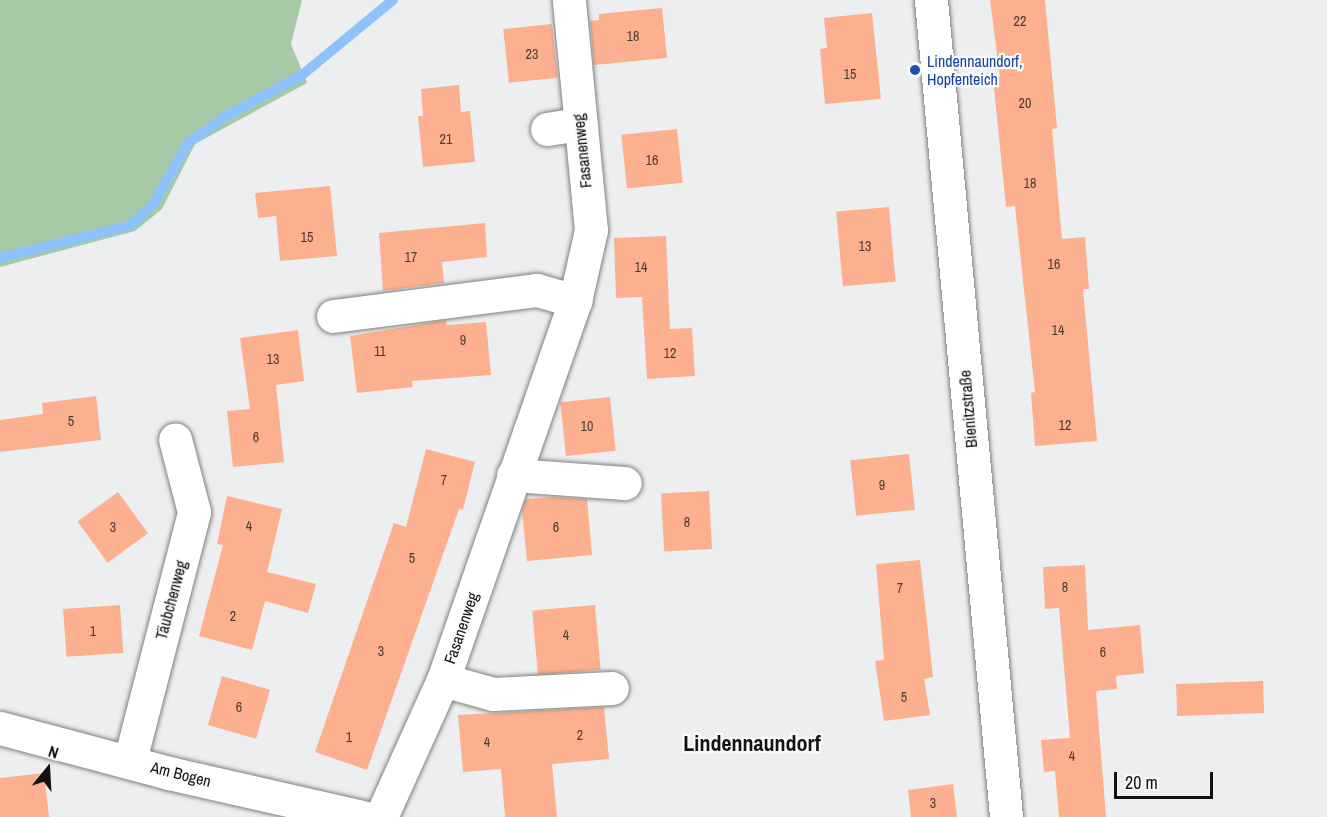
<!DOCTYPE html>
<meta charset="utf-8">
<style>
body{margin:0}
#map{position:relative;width:1327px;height:817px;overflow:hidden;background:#edeeef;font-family:"Archivo Narrow",sans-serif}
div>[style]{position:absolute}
.green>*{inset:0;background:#a7caa6}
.stream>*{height:10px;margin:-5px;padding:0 5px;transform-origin:5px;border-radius:5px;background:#8dc2fd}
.building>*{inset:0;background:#fdb08f;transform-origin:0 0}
.roads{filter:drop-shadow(0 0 2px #808082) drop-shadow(0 0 2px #808082)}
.minor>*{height:33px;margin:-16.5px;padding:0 16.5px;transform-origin:16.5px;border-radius:16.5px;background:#fff}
.dots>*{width:16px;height:16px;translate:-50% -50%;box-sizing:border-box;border:3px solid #fafbfc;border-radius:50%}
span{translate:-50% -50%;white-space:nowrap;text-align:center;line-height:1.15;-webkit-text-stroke:4.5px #fafbfc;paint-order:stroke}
.number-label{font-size:14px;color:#4d3a32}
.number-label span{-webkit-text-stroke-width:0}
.transit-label{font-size:16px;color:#164399}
.left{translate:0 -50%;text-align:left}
.street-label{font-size:16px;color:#121213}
.district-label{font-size:22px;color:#121213;font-weight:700}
.north{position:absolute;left:18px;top:739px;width:60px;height:60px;-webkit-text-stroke:4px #fafbfc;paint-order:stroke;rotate:18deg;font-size:16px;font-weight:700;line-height:24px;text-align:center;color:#121213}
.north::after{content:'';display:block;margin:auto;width:21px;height:27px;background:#121213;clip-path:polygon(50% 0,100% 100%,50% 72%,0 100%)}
.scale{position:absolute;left:1114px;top:772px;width:99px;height:27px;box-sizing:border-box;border:3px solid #121213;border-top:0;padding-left:8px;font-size:18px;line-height:21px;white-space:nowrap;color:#121213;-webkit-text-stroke:4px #fafbfc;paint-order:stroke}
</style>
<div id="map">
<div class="green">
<div style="clip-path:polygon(0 0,302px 0,291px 44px,307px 83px,195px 144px,162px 209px,135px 231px,0 267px)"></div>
</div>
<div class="stream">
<div style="left:0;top:258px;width:135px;rotate:-14.1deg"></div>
<div style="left:131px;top:225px;width:32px;rotate:-44deg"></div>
<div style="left:154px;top:203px;width:69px;rotate:-60.5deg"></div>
<div style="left:188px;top:143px;width:47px;rotate:-35.4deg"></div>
<div style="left:226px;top:116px;width:86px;rotate:-28.3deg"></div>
<div style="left:302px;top:75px;width:118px;rotate:-39.5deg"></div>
</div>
<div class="building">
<div style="clip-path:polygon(990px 0,1045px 0,1057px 128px,1052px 129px,1062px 239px,1085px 237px,1089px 289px,1083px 289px,1097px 441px,1035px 446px,1031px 393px,1035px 392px,1015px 206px,1006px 207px,993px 78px,1000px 77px)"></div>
<div style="clip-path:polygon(662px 8px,667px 58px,594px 65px,590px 21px,599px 20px,599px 14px)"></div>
<div style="clip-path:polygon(872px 13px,881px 99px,825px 104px,820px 49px,827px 48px,824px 18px)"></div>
<div style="left:552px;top:24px;width:54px;height:49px;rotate:84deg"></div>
<div style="clip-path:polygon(459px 85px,461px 112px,470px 111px,475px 162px,423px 167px,418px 116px,423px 116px,421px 89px)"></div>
<div style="left:677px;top:129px;width:54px;height:56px;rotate:84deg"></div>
<div style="clip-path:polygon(330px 186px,337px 256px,280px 261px,276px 216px,258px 218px,255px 193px)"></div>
<div style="left:889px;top:207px;width:75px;height:53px;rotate:85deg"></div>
<div style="clip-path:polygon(485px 223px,487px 257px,442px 262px,444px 283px,383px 291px,379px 233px)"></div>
<div style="clip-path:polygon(666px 236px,670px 329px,692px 328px,695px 376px,647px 379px,642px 297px,616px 298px,614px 238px)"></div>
<div style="clip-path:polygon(446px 320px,447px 325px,486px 322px,491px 375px,412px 381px,413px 387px,357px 393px,350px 336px)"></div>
<div style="clip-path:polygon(298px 330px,304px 381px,276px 385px,284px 462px,233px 467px,227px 411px,250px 409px,240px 338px)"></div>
<div style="clip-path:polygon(96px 396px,101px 440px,0 452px,0 420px,43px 414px,42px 403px)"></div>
<div style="left:610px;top:397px;width:54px;height:50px;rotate:84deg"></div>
<div style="clip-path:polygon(426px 449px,475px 462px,463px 510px,459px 509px,367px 770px,315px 752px,394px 523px,406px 527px)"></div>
<div style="left:909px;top:454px;width:56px;height:59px;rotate:84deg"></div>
<div style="left:709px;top:491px;width:58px;height:48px;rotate:87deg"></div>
<div style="left:118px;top:492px;width:51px;height:50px;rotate:54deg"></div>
<div style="clip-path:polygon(227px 496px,282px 509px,267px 572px,316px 584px,308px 613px,265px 601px,252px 650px,199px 636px,223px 545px,217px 544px)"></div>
<div style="clip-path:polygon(551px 497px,587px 499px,592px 555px,527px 561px,522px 510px,526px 499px)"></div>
<div style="clip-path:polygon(920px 560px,933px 677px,924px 679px,930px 715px,884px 721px,875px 661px,884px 660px,876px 564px)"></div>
<div style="clip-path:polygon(1085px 565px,1088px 630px,1140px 625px,1144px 673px,1116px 676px,1117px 689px,1096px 691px,1106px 817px,1059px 817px,1055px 771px,1044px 772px,1041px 740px,1070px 738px,1059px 608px,1045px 609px,1043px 567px)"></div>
<div style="left:120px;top:605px;width:48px;height:57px;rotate:86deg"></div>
<div style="left:595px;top:605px;width:65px;height:63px;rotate:85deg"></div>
<div style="left:222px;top:676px;width:50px;height:51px;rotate:16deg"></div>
<div style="left:1263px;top:681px;width:32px;height:87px;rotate:88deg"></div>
<div style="clip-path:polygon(604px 707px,609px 759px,552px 764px,557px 817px,505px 817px,501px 769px,463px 772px,458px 715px)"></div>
<div style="clip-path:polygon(44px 773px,49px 817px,0 817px,0 778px)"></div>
<div style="clip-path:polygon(953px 784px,957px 817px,911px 817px,908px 790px)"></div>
</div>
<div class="roads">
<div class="minor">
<div style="left:931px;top:0;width:820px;rotate:84.75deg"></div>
<div style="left:547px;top:129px;width:31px;rotate:-9deg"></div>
<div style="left:333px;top:316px;width:206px;rotate:-7.3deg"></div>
<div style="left:537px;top:290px;width:40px;rotate:16deg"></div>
<div style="left:513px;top:475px;width:112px;rotate:4.1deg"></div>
<div style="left:443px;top:680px;width:52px;rotate:15.6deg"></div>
<div style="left:493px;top:694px;width:119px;rotate:-2.9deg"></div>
<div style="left:0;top:728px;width:175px;rotate:14.9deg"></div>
<div style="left:169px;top:773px;width:199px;rotate:12.8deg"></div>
<div style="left:130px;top:760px;width:256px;rotate:-75.5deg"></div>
<div style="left:194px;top:512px;width:75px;rotate:-104.6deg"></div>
<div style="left:381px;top:817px;width:150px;rotate:-65.7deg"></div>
<div style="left:443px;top:680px;width:401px;rotate:-70.8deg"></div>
<div style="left:575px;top:301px;width:73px;rotate:-77.3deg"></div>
<div style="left:591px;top:230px;width:231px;rotate:-95.5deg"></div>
</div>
</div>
<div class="dots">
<div style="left:915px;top:70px;background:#1a4fb4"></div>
</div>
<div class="number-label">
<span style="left:1020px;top:21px">22</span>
<span style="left:633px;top:36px">18</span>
<span style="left:532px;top:54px">23</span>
<span style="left:850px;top:74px">15</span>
<span style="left:1025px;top:103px">20</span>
<span style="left:446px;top:139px">21</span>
<span style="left:652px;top:160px">16</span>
<span style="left:1030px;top:183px">18</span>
<span style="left:307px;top:237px">15</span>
<span style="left:865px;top:246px">13</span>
<span style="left:411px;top:257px">17</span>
<span style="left:1054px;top:264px">16</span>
<span style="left:641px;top:267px">14</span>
<span style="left:1058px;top:330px">14</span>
<span style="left:463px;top:340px">9</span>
<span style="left:380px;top:351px">11</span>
<span style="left:670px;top:353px">12</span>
<span style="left:273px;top:359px">13</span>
<span style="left:71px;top:421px">5</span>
<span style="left:1065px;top:425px">12</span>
<span style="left:587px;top:426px">10</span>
<span style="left:256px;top:437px">6</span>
<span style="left:444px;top:480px">7</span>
<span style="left:882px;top:485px">9</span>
<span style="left:687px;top:522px">8</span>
<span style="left:249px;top:526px">4</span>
<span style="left:113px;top:527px">3</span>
<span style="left:556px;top:527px">6</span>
<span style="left:412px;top:558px">5</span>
<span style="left:1065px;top:587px">8</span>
<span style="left:900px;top:588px">7</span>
<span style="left:233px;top:616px">2</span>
<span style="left:93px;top:631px">1</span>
<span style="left:566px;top:635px">4</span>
<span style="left:381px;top:651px">3</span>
<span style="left:1103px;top:652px">6</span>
<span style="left:904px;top:697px">5</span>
<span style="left:239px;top:707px">6</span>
<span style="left:580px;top:735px">2</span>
<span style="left:349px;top:737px">1</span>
<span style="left:487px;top:742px">4</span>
<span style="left:1072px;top:756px">4</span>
<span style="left:933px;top:803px">3</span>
</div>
<div class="transit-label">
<span class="left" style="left:927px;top:70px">Lindennaundorf,<br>Hopfenteich</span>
</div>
<div class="street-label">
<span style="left:582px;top:151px;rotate:-96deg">Fasanenweg</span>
<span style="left:968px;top:409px;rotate:-95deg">Bienitzstraße</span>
<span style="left:171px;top:600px;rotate:-75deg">Täubchenweg</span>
<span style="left:461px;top:628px;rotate:-71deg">Fasanenweg</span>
<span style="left:181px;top:774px;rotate:14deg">Am Bogen</span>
</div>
<div class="district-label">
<span style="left:752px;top:744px">Lindennaundorf</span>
</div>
<div class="north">N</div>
<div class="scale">20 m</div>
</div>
